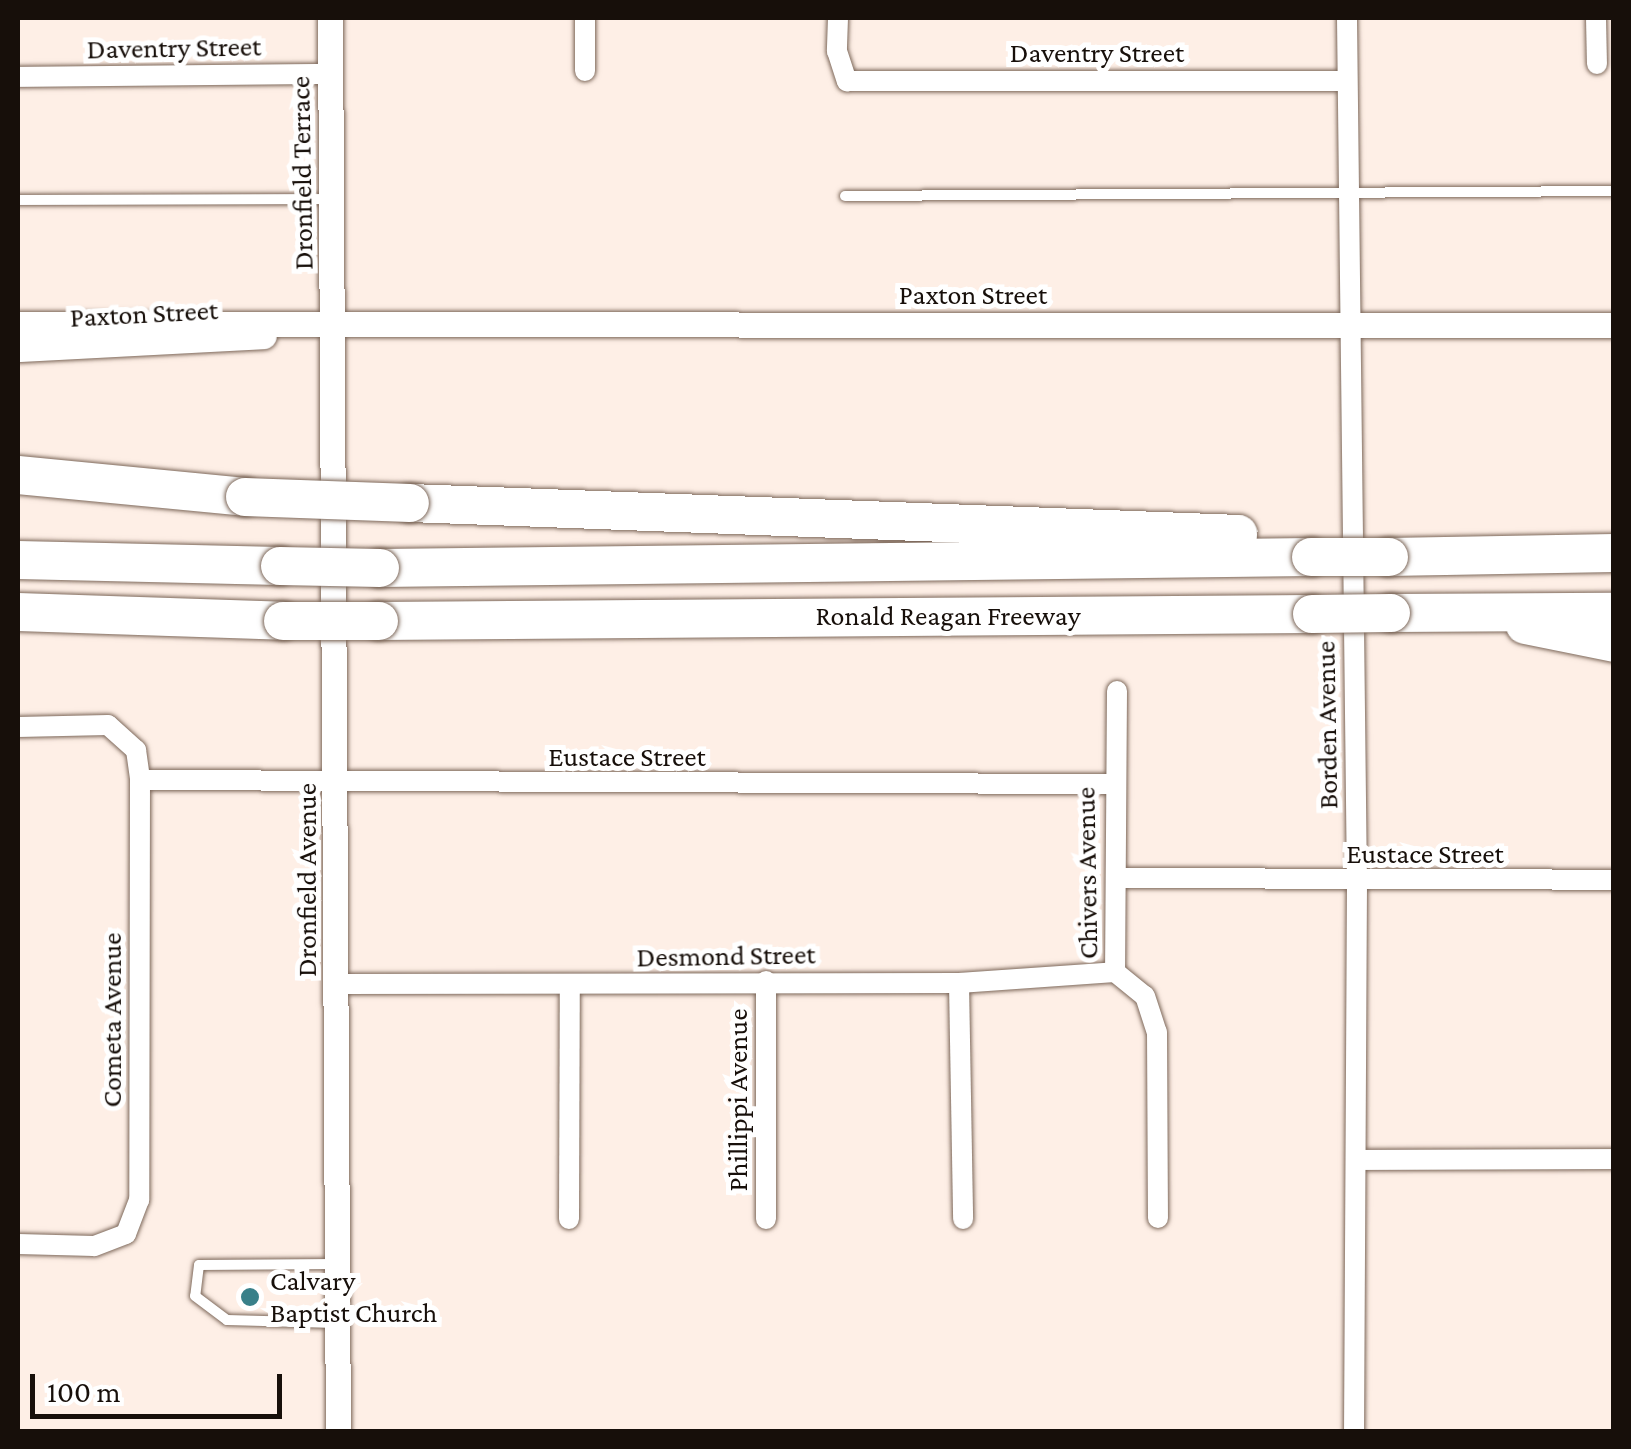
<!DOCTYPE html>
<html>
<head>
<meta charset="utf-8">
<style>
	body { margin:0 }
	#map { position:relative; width:1631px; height:1449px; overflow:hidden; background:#feefe6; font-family:"Crimson Pro",serif }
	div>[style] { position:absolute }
	.roads { filter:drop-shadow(0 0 2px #7d685a) drop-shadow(0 0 2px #7d685a) }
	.service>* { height:10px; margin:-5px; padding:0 5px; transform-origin:5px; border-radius:5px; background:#fff }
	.minor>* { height:20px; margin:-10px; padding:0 10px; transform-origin:10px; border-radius:10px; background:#fff }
	.tertiary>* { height:25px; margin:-12.5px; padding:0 12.5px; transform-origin:12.5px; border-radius:12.5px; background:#fff }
	.motorway>* { height:38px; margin:-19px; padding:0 19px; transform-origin:19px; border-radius:19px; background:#fff }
	.bridges { filter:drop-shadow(0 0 2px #7d685a) drop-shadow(0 0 2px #7d685a) }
	.motorway-bridge>* { height:38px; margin:-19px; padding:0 19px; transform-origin:19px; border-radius:19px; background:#fff }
	.dots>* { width:28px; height:28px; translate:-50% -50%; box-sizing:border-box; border:5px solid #fff; border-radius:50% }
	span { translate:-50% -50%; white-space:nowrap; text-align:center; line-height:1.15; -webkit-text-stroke:10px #fff; paint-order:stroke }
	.street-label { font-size:28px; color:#170f0a }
	.poi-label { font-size:28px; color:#170f0a }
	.left { translate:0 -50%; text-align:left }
	.frame { position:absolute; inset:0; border:20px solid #170f0a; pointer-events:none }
	.scale { position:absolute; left:30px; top:1374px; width:252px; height:45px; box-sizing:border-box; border:5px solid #170f0a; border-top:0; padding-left:12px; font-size:30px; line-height:35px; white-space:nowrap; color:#170f0a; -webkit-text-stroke:8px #fff; paint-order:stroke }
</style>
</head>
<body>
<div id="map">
	<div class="roads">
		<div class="service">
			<i style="left:845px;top:196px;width:769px;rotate:-0.37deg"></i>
			<i style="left:18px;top:200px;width:313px;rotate:-0.2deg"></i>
			<i style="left:334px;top:1264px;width:135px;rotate:179.6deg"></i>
			<i style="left:199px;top:1265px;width:31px;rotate:97deg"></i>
			<i style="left:195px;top:1296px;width:40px;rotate:37deg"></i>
			<i style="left:227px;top:1320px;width:110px;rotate:1.6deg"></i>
		</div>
		<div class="minor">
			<i style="left:585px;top:18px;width:53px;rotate:90deg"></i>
			<i style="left:838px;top:18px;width:33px;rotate:92deg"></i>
			<i style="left:837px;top:51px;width:32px;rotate:72deg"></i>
			<i style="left:847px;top:81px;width:500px"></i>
			<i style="left:1347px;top:18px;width:865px;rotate:89.34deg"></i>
			<i style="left:1357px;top:883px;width:549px;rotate:90.31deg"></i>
			<i style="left:1596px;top:18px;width:46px;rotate:88.8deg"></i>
			<i style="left:18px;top:77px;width:312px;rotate:-0.6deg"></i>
			<i style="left:1117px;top:691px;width:281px;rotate:90.4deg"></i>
			<i style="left:1115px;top:972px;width:38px;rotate:39deg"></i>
			<i style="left:1145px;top:996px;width:38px;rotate:72deg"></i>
			<i style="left:1157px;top:1032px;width:186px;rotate:89.7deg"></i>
			<i style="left:18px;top:727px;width:90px;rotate:-1.3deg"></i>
			<i style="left:108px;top:725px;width:38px;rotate:42deg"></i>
			<i style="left:136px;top:750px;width:30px;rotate:82deg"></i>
			<i style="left:140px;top:780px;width:420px;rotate:90.1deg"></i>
			<i style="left:139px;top:1200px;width:36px;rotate:111deg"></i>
			<i style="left:126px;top:1234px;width:34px;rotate:159deg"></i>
			<i style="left:94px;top:1246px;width:76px;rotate:-178.5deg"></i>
			<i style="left:140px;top:780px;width:974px;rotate:0.24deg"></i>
			<i style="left:1118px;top:878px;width:496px;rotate:0.2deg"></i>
			<i style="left:959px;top:983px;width:236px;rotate:89deg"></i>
			<i style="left:337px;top:984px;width:622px;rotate:-0.09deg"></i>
			<i style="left:959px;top:983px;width:156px;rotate:-4deg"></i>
			<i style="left:1358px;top:1160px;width:256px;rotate:-0.2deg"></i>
			<i style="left:569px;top:1219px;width:233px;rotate:-89.8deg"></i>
			<i style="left:766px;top:1219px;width:238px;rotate:-90deg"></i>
		</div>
		<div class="tertiary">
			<i style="left:330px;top:18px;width:1414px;rotate:89.68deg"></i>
			<i style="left:18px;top:324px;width:1596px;rotate:0.04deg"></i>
			<i style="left:18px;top:349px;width:246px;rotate:-3deg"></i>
		</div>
		<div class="motorway">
			<i style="left:18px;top:475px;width:228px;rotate:5.5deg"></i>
			<i style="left:410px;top:503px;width:829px;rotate:2.14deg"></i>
			<i style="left:1389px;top:557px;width:225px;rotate:-1deg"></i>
			<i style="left:18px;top:560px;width:262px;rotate:1.3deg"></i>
			<i style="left:380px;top:568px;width:931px;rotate:-0.68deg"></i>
			<i style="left:18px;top:612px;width:265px;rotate:1.9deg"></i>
			<i style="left:1391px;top:613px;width:223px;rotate:-0.3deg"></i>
			<i style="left:379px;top:621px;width:933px;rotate:-0.43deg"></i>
			<i style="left:1525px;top:625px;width:91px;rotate:11.4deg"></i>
		</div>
	</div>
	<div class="bridges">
		<div class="motorway-bridge">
			<i style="left:245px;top:497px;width:165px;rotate:2.1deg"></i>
			<i style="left:1311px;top:557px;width:78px"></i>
			<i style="left:280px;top:566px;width:100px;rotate:1.1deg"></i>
			<i style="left:1312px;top:614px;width:79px;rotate:-0.7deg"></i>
			<i style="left:283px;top:621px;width:96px"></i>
		</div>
	</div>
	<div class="dots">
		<i style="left:250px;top:1297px;background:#398089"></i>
	</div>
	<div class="street-label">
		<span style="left:174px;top:48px;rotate:-1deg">Daventry Street</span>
		<span style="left:1097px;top:53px">Daventry Street</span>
		<span style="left:302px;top:173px;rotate:-91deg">Dronfield Terrace</span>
		<span style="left:973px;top:295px">Paxton Street</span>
		<span style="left:144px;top:314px;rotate:-3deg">Paxton Street</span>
		<span style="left:948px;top:616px">Ronald Reagan Freeway</span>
		<span style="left:1327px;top:725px;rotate:-91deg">Borden Avenue</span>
		<span style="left:627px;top:757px">Eustace Street</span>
		<span style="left:1425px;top:854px">Eustace Street</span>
		<span style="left:1087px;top:873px;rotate:-91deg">Chivers Avenue</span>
		<span style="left:307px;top:880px;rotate:-90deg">Dronfield Avenue</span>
		<span style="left:726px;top:956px;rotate:-1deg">Desmond Street</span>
		<span style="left:112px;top:1020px;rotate:-90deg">Cometa Avenue</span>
		<span style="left:738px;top:1100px;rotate:-90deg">Phillippi Avenue</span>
	</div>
	<div class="poi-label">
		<span class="left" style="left:270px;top:1297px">Calvary<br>Baptist Church</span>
	</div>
	<div class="frame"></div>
	<div class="scale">100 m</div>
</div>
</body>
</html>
